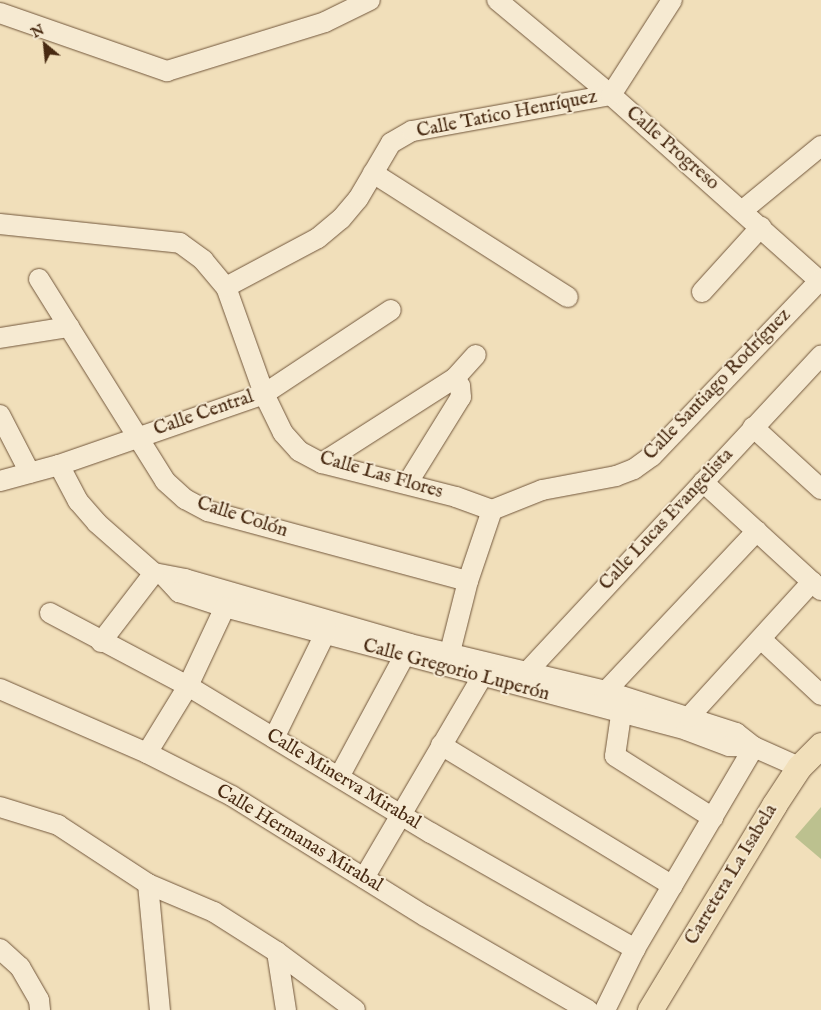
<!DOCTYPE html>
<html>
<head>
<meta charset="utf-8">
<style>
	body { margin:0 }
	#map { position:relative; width:821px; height:1010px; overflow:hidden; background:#f1dfba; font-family:"IM FELL English",serif }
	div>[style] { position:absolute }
	.green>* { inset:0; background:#bcc18f }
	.roads { filter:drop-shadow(0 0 1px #72573c) drop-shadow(0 0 1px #72573c) }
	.minor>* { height:20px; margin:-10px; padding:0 10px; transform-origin:10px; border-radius:10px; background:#f6ead2 }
	.major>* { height:25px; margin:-12.5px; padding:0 12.5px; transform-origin:12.5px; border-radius:12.5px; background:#f1dfba }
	span { translate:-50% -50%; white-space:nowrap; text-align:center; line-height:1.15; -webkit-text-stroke:4px #f6ead2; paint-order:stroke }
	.street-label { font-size:19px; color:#482a12 }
	.north { position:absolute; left:20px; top:20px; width:50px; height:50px; -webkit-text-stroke:4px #f6ead2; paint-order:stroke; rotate:332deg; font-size:14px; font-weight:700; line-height:20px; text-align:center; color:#482a12 }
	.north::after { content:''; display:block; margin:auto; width:18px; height:22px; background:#482a12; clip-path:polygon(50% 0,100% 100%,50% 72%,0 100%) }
</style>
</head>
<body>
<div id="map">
	<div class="green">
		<i style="clip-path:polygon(821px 807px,821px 859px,795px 837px)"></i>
	</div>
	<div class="roads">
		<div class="minor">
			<i style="left:497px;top:0;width:148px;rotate:39.8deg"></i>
			<i style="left:611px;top:95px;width:281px;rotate:41.7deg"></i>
			<i style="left:0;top:13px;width:177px;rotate:19.2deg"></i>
			<i style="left:167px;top:71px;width:165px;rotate:-17.2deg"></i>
			<i style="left:325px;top:22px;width:50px;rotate:-26.1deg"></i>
			<i style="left:373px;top:173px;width:231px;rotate:32.5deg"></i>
			<i style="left:743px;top:210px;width:101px;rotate:-39.4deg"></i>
			<i style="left:0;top:224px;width:181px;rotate:6deg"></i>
			<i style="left:180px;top:243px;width:29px;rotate:36deg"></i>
			<i style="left:203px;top:260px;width:35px;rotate:50deg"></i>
			<i style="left:226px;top:287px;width:114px;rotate:70.4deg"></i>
			<i style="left:264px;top:394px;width:43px;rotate:64deg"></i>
			<i style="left:283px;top:433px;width:24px;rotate:48deg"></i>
			<i style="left:299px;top:451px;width:26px;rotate:28deg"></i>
			<i style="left:322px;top:463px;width:138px;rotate:14.2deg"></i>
			<i style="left:456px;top:497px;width:38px;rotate:20deg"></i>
			<i style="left:39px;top:279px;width:238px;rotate:58deg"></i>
			<i style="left:165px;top:481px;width:27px;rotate:42deg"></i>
			<i style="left:185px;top:499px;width:26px;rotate:28deg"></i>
			<i style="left:208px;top:511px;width:269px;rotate:15.1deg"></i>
			<i style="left:226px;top:287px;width:104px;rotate:-28deg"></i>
			<i style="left:318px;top:238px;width:30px;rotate:-40deg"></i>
			<i style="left:341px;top:219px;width:26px;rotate:-50deg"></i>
			<i style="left:358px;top:199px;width:65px;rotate:-59.5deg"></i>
			<i style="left:391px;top:143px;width:24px;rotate:-30deg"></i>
			<i style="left:412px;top:131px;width:202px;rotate:-10.3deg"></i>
			<i style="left:611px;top:95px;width:113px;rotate:-57.3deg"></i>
			<i style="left:702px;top:292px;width:88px;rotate:-47.8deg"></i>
			<i style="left:0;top:338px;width:70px;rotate:-9.1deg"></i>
			<i style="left:0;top:415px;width:65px;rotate:62.7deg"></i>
			<i style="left:753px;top:427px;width:92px;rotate:42.4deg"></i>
			<i style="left:322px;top:463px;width:158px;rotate:-32.6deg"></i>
			<i style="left:455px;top:378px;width:31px;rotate:-48deg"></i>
			<i style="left:59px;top:465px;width:41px;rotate:62.2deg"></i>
			<i style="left:78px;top:501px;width:29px;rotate:49deg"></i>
			<i style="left:97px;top:523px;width:76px;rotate:41.3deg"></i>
			<i style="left:154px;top:573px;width:32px;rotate:11deg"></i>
			<i style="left:185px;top:579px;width:234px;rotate:16.1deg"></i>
			<i style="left:410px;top:644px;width:202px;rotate:13.5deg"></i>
			<i style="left:606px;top:691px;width:137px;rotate:17.9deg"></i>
			<i style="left:736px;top:733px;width:23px;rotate:38deg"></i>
			<i style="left:754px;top:747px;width:49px;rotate:24deg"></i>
			<i style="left:0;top:481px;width:61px;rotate:-15.2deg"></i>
			<i style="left:59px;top:465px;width:217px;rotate:-19.1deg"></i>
			<i style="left:264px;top:394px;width:152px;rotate:-33.5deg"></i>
			<i style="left:703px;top:482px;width:160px;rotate:42.5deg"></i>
			<i style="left:407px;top:484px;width:102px;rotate:-58.2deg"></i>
			<i style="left:461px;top:397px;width:11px;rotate:-95deg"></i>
			<i style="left:460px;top:386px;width:9px;rotate:-122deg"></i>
			<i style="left:492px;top:510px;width:54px;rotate:-21.8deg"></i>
			<i style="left:542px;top:490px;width:75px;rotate:-10.7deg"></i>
			<i style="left:616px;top:476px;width:19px;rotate:-21deg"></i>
			<i style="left:634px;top:469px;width:22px;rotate:-36deg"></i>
			<i style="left:652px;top:456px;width:245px;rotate:-46.3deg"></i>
			<i style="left:165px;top:577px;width:21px;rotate:47deg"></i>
			<i style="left:179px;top:592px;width:48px;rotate:18.1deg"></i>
			<i style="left:225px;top:607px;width:477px;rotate:14.9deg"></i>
			<i style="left:686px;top:730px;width:46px;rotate:20.4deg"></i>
			<i style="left:729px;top:746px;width:25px;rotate:2deg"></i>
			<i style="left:50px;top:613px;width:156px;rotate:27.9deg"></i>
			<i style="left:188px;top:686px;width:284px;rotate:31.2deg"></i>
			<i style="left:431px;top:833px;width:235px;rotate:29.6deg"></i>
			<i style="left:761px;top:639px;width:82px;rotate:43deg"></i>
			<i style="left:101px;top:642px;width:87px;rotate:-52.5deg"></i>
			<i style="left:447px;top:664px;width:86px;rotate:-75.8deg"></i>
			<i style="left:468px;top:581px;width:75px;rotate:-71.3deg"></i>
			<i style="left:527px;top:672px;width:432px;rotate:-47.1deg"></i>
			<i style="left:0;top:689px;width:160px;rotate:23.5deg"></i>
			<i style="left:147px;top:753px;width:95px;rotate:26.8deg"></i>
			<i style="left:232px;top:796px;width:227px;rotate:31.9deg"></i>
			<i style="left:425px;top:916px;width:188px;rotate:30deg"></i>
			<i style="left:606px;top:691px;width:220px;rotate:-46.7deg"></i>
			<i style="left:621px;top:715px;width:41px;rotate:98.3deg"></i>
			<i style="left:615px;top:756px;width:116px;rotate:32.3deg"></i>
			<i style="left:689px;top:717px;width:183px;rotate:-47.7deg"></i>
			<i style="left:274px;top:738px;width:114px;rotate:-63.9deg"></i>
			<i style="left:324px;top:636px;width:12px;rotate:-81deg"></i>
			<i style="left:441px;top:745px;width:271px;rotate:31.3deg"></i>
			<i style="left:147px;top:753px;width:79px;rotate:-58.5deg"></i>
			<i style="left:188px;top:686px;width:87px;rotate:-64.9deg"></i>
			<i style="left:339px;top:777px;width:148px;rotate:-61.7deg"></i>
			<i style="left:0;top:807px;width:61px;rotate:17.2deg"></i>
			<i style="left:58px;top:825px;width:108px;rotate:33.2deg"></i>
			<i style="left:148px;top:884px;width:72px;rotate:23deg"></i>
			<i style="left:214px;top:912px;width:75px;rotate:32.4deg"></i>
			<i style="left:277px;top:952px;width:97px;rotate:36.6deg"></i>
			<i style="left:364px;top:878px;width:233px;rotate:-59.6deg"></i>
			<i style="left:148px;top:884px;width:127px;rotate:84.6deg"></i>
			<i style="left:0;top:949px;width:27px;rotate:42deg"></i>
			<i style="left:20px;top:967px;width:38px;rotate:60deg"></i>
			<i style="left:39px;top:1000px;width:10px;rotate:84deg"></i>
			<i style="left:277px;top:952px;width:59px;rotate:81.2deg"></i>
			<i style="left:605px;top:1010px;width:68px;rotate:-63.8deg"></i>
			<i style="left:635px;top:949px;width:234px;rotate:-59.5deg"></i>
		</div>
		<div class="major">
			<i style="left:650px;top:1010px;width:240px;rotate:-58.8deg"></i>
			<i style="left:774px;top:805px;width:45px;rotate:-56.7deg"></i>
			<i style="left:799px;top:767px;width:31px;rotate:-45deg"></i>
		</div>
	</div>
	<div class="street-label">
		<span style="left:507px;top:115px;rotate:-11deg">Calle Tatico Henríquez</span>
		<span style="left:672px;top:149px;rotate:41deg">Calle Progreso</span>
		<span style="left:718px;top:385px;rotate:-46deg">Calle Santiago Rodríguez</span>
		<span style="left:204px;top:414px;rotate:-19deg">Calle Central</span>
		<span style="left:381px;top:476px;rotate:16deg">Calle Las Flores</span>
		<span style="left:242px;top:518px;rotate:18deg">Calle Colón</span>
		<span style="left:667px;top:520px;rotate:-47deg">Calle Lucas Evangelista</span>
		<span style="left:456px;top:671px;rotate:15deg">Calle Gregorio Luperón</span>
		<span style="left:343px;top:780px;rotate:31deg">Calle Minerva Mirabal</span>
		<span style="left:299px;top:839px;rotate:31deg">Calle Hermanas Mirabal</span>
		<span style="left:732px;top:875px;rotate:-59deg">Carretera La Isabela</span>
	</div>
	<div class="north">N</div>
</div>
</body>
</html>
